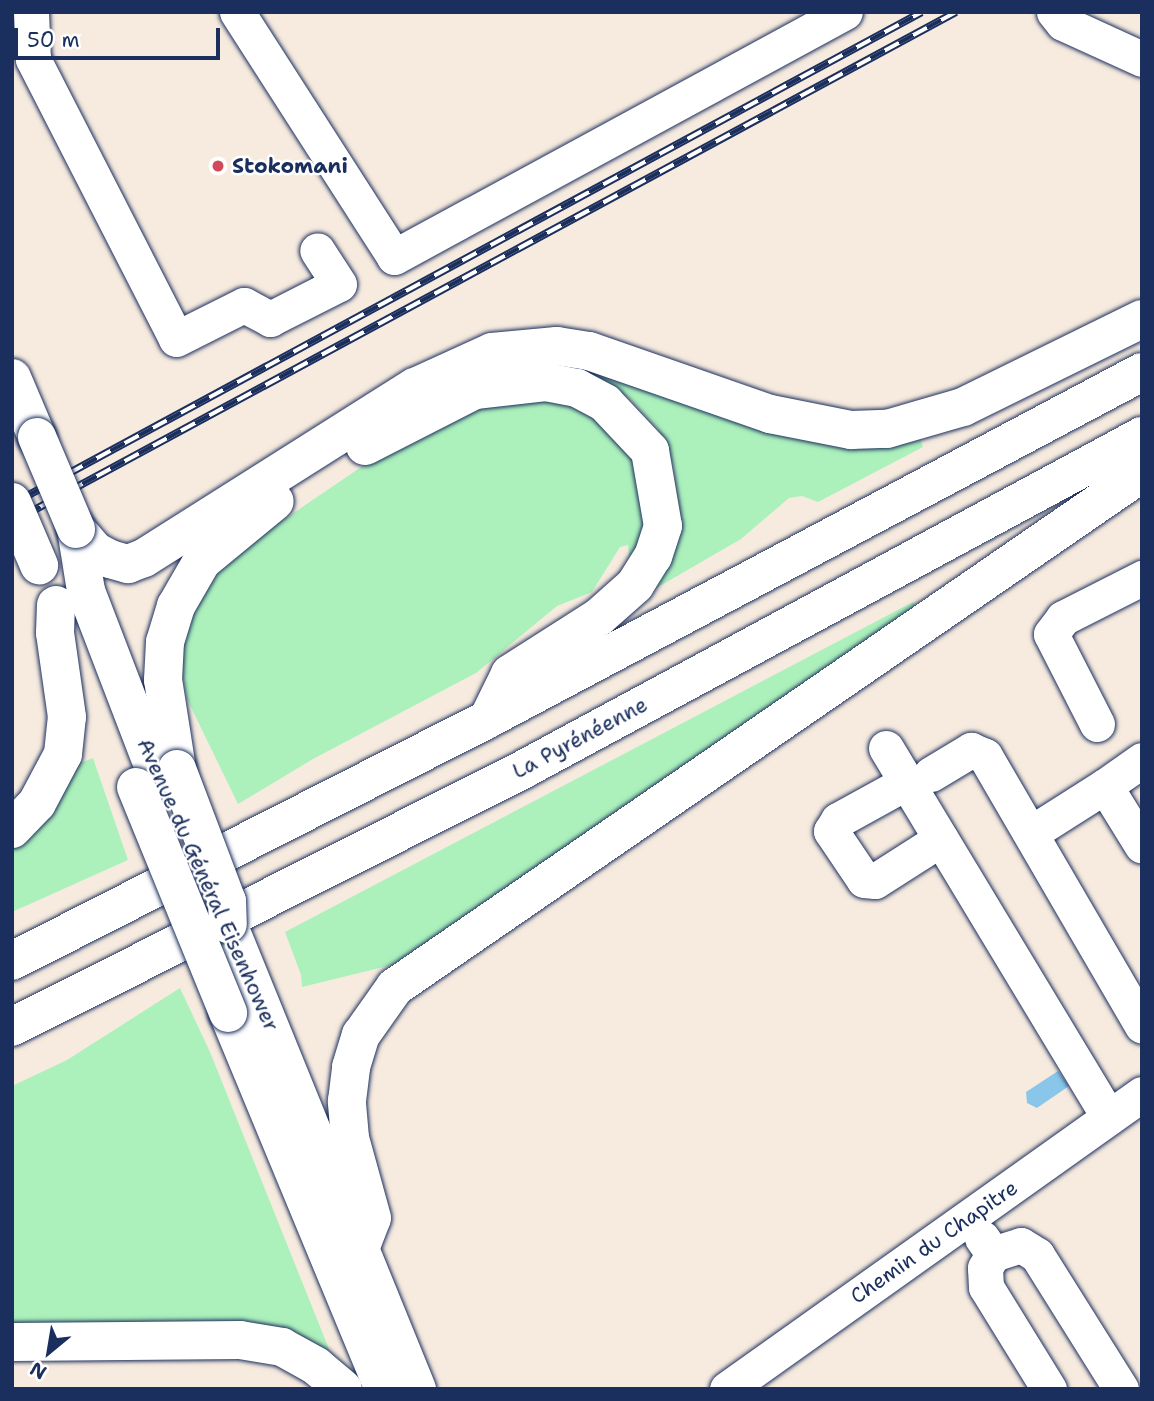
<!DOCTYPE html>
<html>
<head>
<meta charset="utf-8">
<style>
	body { margin:0 }
	#map { position:relative; width:1154px; height:1401px; overflow:hidden; background:#f7ebdf; font-family:"Shantell Sans",sans-serif }
	div>[style] { position:absolute }
	.green>* { inset:0; background:#acf1bc }
	.water>* { inset:0; background:#89c6e9 }
	.roads { filter:drop-shadow(0 0 2px #1b2f5e) drop-shadow(0 0 2px #1b2f5e) }
	.minor>* { height:35px; margin:-17.5px; padding:0 17.5px; transform-origin:17.5px; border-radius:17.5px; background:#fff }
	.major>* { height:38px; margin:-19px; padding:0 19px; transform-origin:19px; border-radius:19px; background:#fff }
	.highway>* { height:38px; margin:-19px; padding:0 19px; transform-origin:19px; border-radius:19px; background:#fff }
	.rail>* { height:8px; margin-top:-4px; transform-origin:0; background:repeating-linear-gradient(90deg,#fff 0 16px,#1b2f5e 0 32px); box-sizing:border-box; border-block:2px solid #1b2f5e }
	.bridges { filter:drop-shadow(0 0 2px #1b2f5e) drop-shadow(0 0 2px #1b2f5e) }
	.major-bridge>* { height:38px; margin:-19px; padding:0 19px; transform-origin:19px; border-radius:19px; background:#fff }
	.highway-bridge>* { height:38px; margin:-19px; padding:0 19px; transform-origin:19px; border-radius:19px; background:#fff }
	.dots>* { width:19px; height:19px; translate:-50% -50%; box-sizing:border-box; border:4px solid #fff; border-radius:50% }
	span { translate:-50% -50%; white-space:nowrap; text-align:center; line-height:1.15; -webkit-text-stroke:5px #fff; paint-order:stroke }
	.poi-label { font-size:21px; color:#1b2f5e; font-weight:700 }
	.left { translate:0 -50%; text-align:left }
	.street-label { font-size:21px; color:#1b2f5e }
	.frame { position:absolute; inset:0; border:14px solid #1b2f5e; pointer-events:none }
	.north { position:absolute; left:14px; top:1317px; width:70px; height:70px; -webkit-text-stroke:5px #fff; paint-order:stroke; rotate:210deg; font-size:19px; font-weight:700; line-height:28px; text-align:center; color:#1b2f5e }
	.north::after { content:''; display:block; margin:auto; width:24px; height:32px; background:#1b2f5e; clip-path:polygon(50% 0,100% 100%,50% 72%,0 100%) }
	.scale { position:absolute; left:14px; top:28px; width:206px; height:32px; box-sizing:border-box; border:4px solid #1b2f5e; border-top:0; padding-left:9px; font-size:21px; line-height:24px; white-space:nowrap; color:#1b2f5e; -webkit-text-stroke:5px #fff; paint-order:stroke }
</style>
</head>
<body>
<div id="map">
	<div class="green">
		<i style="clip-path:polygon(520px 357px,918px 432px,923px 447px,818px 502px,802px 496px,789px 498px,741px 539px,653px 590px,678px 502px,673px 464px,658px 429px,629px 398px,593px 375px)"></i>
		<i style="clip-path:polygon(544px 395px,574px 401px,633px 450px,647px 487px,642px 542px,630px 562px,628px 545px,620px 547px,592px 592px,557px 606px,476px 673px,313px 759px,238px 804px,187px 699px,179px 655px,185px 627px,203px 590px,245px 546px,367px 463px,451px 420px,497px 403px)"></i>
		<i style="clip-path:polygon(913px 602px,916px 606px,408px 961px,302px 987px,301px 975px,285px 932px)"></i>
		<i style="clip-path:polygon(93px 758px,128px 860px,12px 912px,12px 847px,75px 765px)"></i>
		<i style="clip-path:polygon(180px 988px,210px 1052px,333px 1359px,12px 1329px,12px 1086px,67px 1060px)"></i>
	</div>
	<div class="water">
		<i style="clip-path:polygon(1058px 1071px,1069px 1086px,1037px 1108px,1027px 1103px,1026px 1092px)"></i>
	</div>
	<div class="roads">
		<div class="minor">
			<i style="left:31px;top:12px;width:47px;rotate:87.6deg"></i>
			<i style="left:33px;top:59px;width:314px;rotate:62.9deg"></i>
			<i style="left:176px;top:339px;width:76px;rotate:-26.6deg"></i>
			<i style="left:244px;top:305px;width:30px;rotate:28deg"></i>
			<i style="left:270px;top:319px;width:77px;rotate:-26.9deg"></i>
			<i style="left:339px;top:284px;width:40px;rotate:-122.9deg"></i>
			<i style="left:237px;top:12px;width:291px;rotate:57.3deg"></i>
			<i style="left:394px;top:257px;width:513px;rotate:-28.51deg"></i>
			<i style="left:1054px;top:12px;width:14px;rotate:51deg"></i>
			<i style="left:1063px;top:23px;width:87px;rotate:24.5deg"></i>
			<i style="left:1097px;top:724px;width:101px;rotate:-117.1deg"></i>
			<i style="left:1051px;top:634px;width:20px;rotate:-53deg"></i>
			<i style="left:1063px;top:618px;width:89px;rotate:-26.9deg"></i>
			<i style="left:886px;top:748px;width:431px;rotate:58.9deg"></i>
			<i style="left:931px;top:774px;width:47px;rotate:-31deg"></i>
			<i style="left:971px;top:750px;width:15px;rotate:23deg"></i>
			<i style="left:985px;top:756px;width:312px;rotate:59.8deg"></i>
			<i style="left:907px;top:782px;width:79px;rotate:151.2deg"></i>
			<i style="left:838px;top:820px;width:13px;rotate:122deg"></i>
			<i style="left:831px;top:831px;width:59px;rotate:56deg"></i>
			<i style="left:864px;top:880px;width:11px;rotate:5deg"></i>
			<i style="left:875px;top:881px;width:78px;rotate:-32.5deg"></i>
			<i style="left:1105px;top:786px;width:45px;rotate:-35.1deg"></i>
			<i style="left:1031px;top:833px;width:88px;rotate:-32.4deg"></i>
			<i style="left:1105px;top:786px;width:70px;rotate:58.3deg"></i>
			<i style="left:982px;top:1238px;width:19px;rotate:55deg"></i>
			<i style="left:993px;top:1254px;width:16px;rotate:120deg"></i>
			<i style="left:985px;top:1268px;width:19px;rotate:87deg"></i>
			<i style="left:986px;top:1287px;width:120px;rotate:58.3deg"></i>
			<i style="left:993px;top:1254px;width:29px;rotate:-18deg"></i>
			<i style="left:1021px;top:1245px;width:19px;rotate:32deg"></i>
			<i style="left:1037px;top:1255px;width:158px;rotate:57.9deg"></i>
			<i style="left:727px;top:1389px;width:509px;rotate:-35.41deg"></i>
		</div>
		<div class="major">
			<i style="left:12px;top:378px;width:64px;rotate:67deg"></i>
			<i style="left:76px;top:529px;width:63px;rotate:80.8deg"></i>
			<i style="left:86px;top:591px;width:198px;rotate:69deg"></i>
			<i style="left:228px;top:924px;width:502px;rotate:67.88deg"></i>
			<i style="left:228px;top:1013px;width:407px;rotate:67.5deg"></i>
		</div>
		<div class="highway">
			<i style="left:365px;top:446px;width:123px;rotate:-27deg"></i>
			<i style="left:475px;top:390px;width:71px;rotate:-6.4deg"></i>
			<i style="left:546px;top:382px;width:32px;rotate:11deg"></i>
			<i style="left:577px;top:388px;width:32px;rotate:28deg"></i>
			<i style="left:605px;top:403px;width:66px;rotate:46.8deg"></i>
			<i style="left:650px;top:451px;width:76px;rotate:80.2deg"></i>
			<i style="left:663px;top:526px;width:32px;rotate:108deg"></i>
			<i style="left:653px;top:556px;width:34px;rotate:122deg"></i>
			<i style="left:635px;top:585px;width:48px;rotate:138.4deg"></i>
			<i style="left:599px;top:617px;width:106px;rotate:147.4deg"></i>
			<i style="left:510px;top:674px;width:50px;rotate:116.1deg"></i>
			<i style="left:76px;top:529px;width:29px;rotate:49deg"></i>
			<i style="left:95px;top:551px;width:17px;rotate:28deg"></i>
			<i style="left:110px;top:559px;width:19px;rotate:16deg"></i>
			<i style="left:128px;top:564px;width:17px;rotate:-21deg"></i>
			<i style="left:144px;top:558px;width:320px;rotate:-32.3deg"></i>
			<i style="left:415px;top:387px;width:85px;rotate:-24.4deg"></i>
			<i style="left:492px;top:352px;width:65px;rotate:-5.3deg"></i>
			<i style="left:557px;top:346px;width:32px;rotate:9deg"></i>
			<i style="left:589px;top:351px;width:192px;rotate:19.2deg"></i>
			<i style="left:770px;top:414px;width:83px;rotate:11.2deg"></i>
			<i style="left:851px;top:430px;width:36px;rotate:-2deg"></i>
			<i style="left:887px;top:429px;width:79px;rotate:-16.1deg"></i>
			<i style="left:963px;top:407px;width:199px;rotate:-26.2deg"></i>
			<i style="left:177px;top:769px;width:90px;rotate:-98.9deg"></i>
			<i style="left:163px;top:680px;width:38px;rotate:-87deg"></i>
			<i style="left:165px;top:642px;width:38px;rotate:-73deg"></i>
			<i style="left:176px;top:606px;width:52px;rotate:-60deg"></i>
			<i style="left:202px;top:561px;width:94px;rotate:-39.4deg"></i>
			<i style="left:12px;top:829px;width:36px;rotate:-46deg"></i>
			<i style="left:37px;top:803px;width:55px;rotate:-62deg"></i>
			<i style="left:63px;top:754px;width:37px;rotate:-84deg"></i>
			<i style="left:67px;top:717px;width:85px;rotate:-98.1deg"></i>
			<i style="left:55px;top:633px;width:28px;rotate:-88deg"></i>
			<i style="left:12px;top:961px;width:534px;rotate:-26.95deg"></i>
			<i style="left:488px;top:719px;width:740px;rotate:-27.95deg"></i>
			<i style="left:12px;top:1027px;width:573px;rotate:-26.74deg"></i>
			<i style="left:524px;top:769px;width:702px;rotate:-28.32deg"></i>
			<i style="left:360px;top:1249px;width:33px;rotate:-69deg"></i>
			<i style="left:372px;top:1218px;width:83px;rotate:-105.4deg"></i>
			<i style="left:350px;top:1138px;width:37px;rotate:-95deg"></i>
			<i style="left:347px;top:1101px;width:34px;rotate:-83deg"></i>
			<i style="left:351px;top:1067px;width:34px;rotate:-73deg"></i>
			<i style="left:361px;top:1035px;width:59px;rotate:-54.7deg"></i>
			<i style="left:395px;top:987px;width:907px;rotate:-34.53deg"></i>
			<i style="left:12px;top:1342px;width:228px;rotate:-0.5deg"></i>
			<i style="left:240px;top:1340px;width:43px;rotate:9.5deg"></i>
			<i style="left:282px;top:1347px;width:39px;rotate:29deg"></i>
			<i style="left:316px;top:1366px;width:35px;rotate:40deg"></i>
		</div>
	</div>
	<div class="rail">
		<i style="left:12px;top:504px;width:1034px;rotate:-28.4deg"></i>
		<i style="left:12px;top:522px;width:1073px;rotate:-28.38deg"></i>
	</div>
	<div class="bridges">
		<div class="major-bridge">
			<i style="left:37px;top:437px;width:100px;rotate:67deg"></i>
			<i style="left:12px;top:502px;width:69px;rotate:66.8deg"></i>
			<i style="left:136px;top:787px;width:244px;rotate:67.8deg"></i>
		</div>
		<div class="highway-bridge">
			<i style="left:177px;top:769px;width:141px;rotate:69.3deg"></i>
			<i style="left:227px;top:901px;width:23px;rotate:88deg"></i>
		</div>
	</div>
	<div class="dots">
		<i style="left:218px;top:166px;background:#d1495b"></i>
	</div>
	<div class="poi-label">
		<span class="left" style="left:232px;top:166px">Stokomani</span>
	</div>
	<div class="street-label">
		<span style="left:580px;top:738px;rotate:-28deg">La Pyrénéenne</span>
		<span style="left:208px;top:885px;rotate:66deg">Avenue du Général Eisenhower</span>
		<span style="left:934px;top:1242px;rotate:-35deg">Chemin du Chapitre</span>
	</div>
	<div class="frame"></div>
	<div class="north">N</div>
	<div class="scale">50 m</div>
</div>
</body>
</html>
